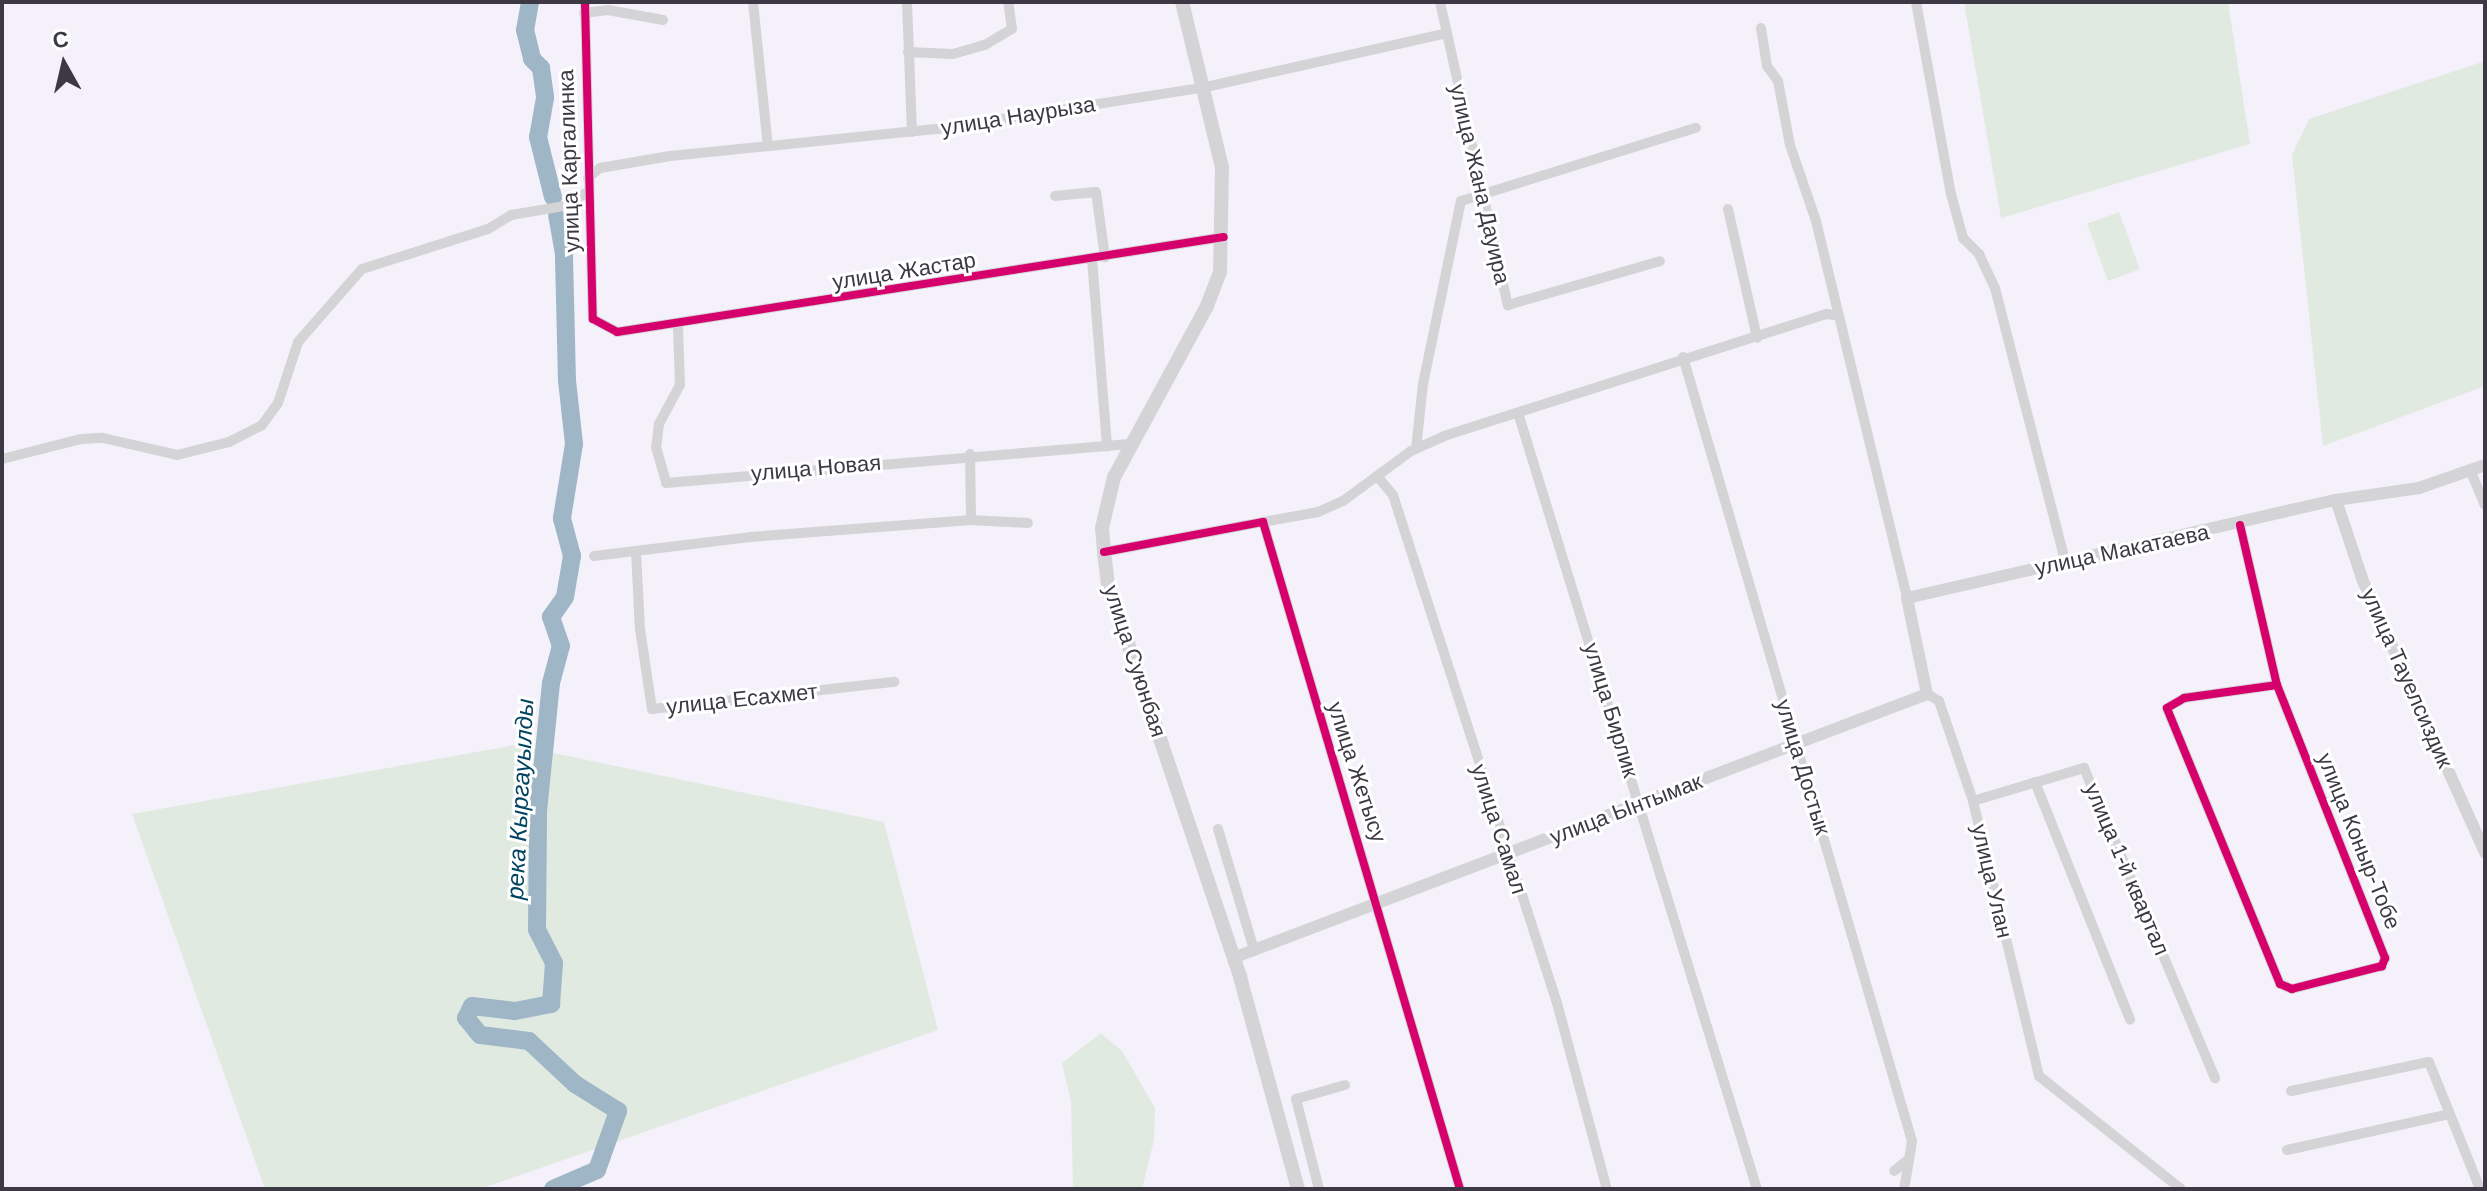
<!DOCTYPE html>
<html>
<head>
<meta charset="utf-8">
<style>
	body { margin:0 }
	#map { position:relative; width:2487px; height:1191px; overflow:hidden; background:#f4f1fa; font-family:Arial,sans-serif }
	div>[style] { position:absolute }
	.green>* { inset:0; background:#e1eae1; transform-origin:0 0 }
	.river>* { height:18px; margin:-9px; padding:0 9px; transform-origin:9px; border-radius:9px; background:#9fb6c6 }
	.minor>* { height:10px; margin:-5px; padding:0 5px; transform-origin:5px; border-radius:5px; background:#d4d4d7 }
	.tertiary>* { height:12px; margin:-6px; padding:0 6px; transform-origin:6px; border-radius:6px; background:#d4d4d7 }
	.secondary>* { height:14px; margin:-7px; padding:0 7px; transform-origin:7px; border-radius:7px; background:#d4d4d7 }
	.cycleway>* { height:8px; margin:-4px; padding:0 4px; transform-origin:4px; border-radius:4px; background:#d6006c }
	span { translate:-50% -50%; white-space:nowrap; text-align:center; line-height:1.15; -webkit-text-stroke:6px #fff; paint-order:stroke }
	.street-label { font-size:22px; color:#3d3944 }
	.water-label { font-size:24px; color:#014461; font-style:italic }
	.frame { position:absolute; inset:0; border:4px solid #3d3944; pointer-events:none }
	.north { position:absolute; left:24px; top:24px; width:80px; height:80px; -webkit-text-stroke:6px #fff; paint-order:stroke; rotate:352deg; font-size:22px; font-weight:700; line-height:32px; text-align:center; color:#3d3944 }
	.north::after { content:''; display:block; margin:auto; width:28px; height:36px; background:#3d3944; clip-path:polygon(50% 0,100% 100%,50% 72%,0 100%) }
</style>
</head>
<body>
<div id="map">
	<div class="green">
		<i style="clip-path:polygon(1964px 2px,2228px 2px,2250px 144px,2001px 218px)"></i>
		<i style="clip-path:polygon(2485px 61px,2485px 386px,2323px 446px,2292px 155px,2309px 119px)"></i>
		<i style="left:2119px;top:212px;width:61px;height:34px;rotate:70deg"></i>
		<i style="clip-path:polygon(515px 745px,884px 822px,938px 1030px,480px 1189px,265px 1189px,132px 814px)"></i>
		<i style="clip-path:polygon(1101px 1033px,1122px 1051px,1155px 1108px,1154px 1140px,1142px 1189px,1073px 1189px,1071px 1101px,1062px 1063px)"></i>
	</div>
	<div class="river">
		<i style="left:530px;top:2px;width:28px;rotate:100deg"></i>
		<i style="left:525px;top:30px;width:30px;rotate:76deg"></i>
		<i style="left:532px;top:59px;width:13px;rotate:45deg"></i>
		<i style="left:541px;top:68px;width:30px;rotate:82deg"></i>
		<i style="left:545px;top:98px;width:40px;rotate:100deg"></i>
		<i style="left:538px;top:137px;width:62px;rotate:76deg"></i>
		<i style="left:553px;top:1189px;width:48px;rotate:-23.4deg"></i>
		<i style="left:597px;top:1170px;width:63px;rotate:-70.4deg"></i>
		<i style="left:618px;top:1111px;width:51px;rotate:-147.9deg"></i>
		<i style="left:575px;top:1084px;width:63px;rotate:-136.9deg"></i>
		<i style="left:529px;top:1041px;width:49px;rotate:-173deg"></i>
		<i style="left:480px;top:1035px;width:22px;rotate:-129deg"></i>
		<i style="left:466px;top:1018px;width:13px;rotate:-63deg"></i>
		<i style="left:472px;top:1006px;width:43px;rotate:6.6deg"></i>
		<i style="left:515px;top:1011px;width:37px;rotate:-11deg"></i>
		<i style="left:551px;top:1004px;width:41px;rotate:-85.8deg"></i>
		<i style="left:554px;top:963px;width:37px;rotate:-117deg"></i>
		<i style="left:537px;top:930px;width:119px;rotate:-89.5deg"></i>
		<i style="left:538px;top:811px;width:129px;rotate:-84.2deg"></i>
		<i style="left:551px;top:683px;width:38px;rotate:-75deg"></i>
		<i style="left:561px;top:646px;width:31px;rotate:-109deg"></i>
		<i style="left:551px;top:617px;width:24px;rotate:-55deg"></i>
		<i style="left:565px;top:597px;width:42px;rotate:-80.3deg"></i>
		<i style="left:572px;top:556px;width:39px;rotate:-105deg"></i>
		<i style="left:562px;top:518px;width:75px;rotate:-80.8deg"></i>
		<i style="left:574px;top:444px;width:63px;rotate:-96.3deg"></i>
		<i style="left:567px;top:381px;width:127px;rotate:-91.4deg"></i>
		<i style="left:564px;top:254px;width:39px;rotate:-100deg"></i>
	</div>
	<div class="minor">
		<i style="left:585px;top:2px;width:317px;rotate:88.6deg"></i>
		<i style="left:593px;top:319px;width:27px;rotate:28deg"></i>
		<i style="left:617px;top:332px;width:614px;rotate:-8.9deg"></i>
		<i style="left:753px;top:2px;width:145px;rotate:84.1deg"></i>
		<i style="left:907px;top:2px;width:130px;rotate:87.8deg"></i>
		<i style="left:1440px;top:2px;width:311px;rotate:77.4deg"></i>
		<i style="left:1508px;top:305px;width:158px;rotate:-16.1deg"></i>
		<i style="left:1916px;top:2px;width:195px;rotate:79.7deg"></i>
		<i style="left:1951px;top:194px;width:46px;rotate:74.7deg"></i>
		<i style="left:1963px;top:238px;width:23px;rotate:45deg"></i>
		<i style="left:1979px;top:254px;width:38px;rotate:65deg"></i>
		<i style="left:1995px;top:288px;width:282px;rotate:75.6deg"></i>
		<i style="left:584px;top:13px;width:24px;rotate:-7deg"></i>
		<i style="left:608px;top:10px;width:56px;rotate:10.3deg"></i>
		<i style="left:1761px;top:28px;width:38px;rotate:81deg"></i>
		<i style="left:1767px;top:66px;width:19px;rotate:54deg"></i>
		<i style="left:1778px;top:81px;width:65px;rotate:79.4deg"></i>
		<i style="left:1790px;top:145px;width:80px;rotate:71.1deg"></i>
		<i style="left:1816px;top:221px;width:388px;rotate:76.4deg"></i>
		<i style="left:908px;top:52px;width:45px;rotate:2.5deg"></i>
		<i style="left:953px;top:54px;width:33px;rotate:-16deg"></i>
		<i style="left:985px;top:45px;width:31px;rotate:-31deg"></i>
		<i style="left:1012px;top:29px;width:27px;rotate:-98deg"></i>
		<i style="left:588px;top:178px;width:16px;rotate:-40deg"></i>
		<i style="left:600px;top:168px;width:71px;rotate:-9.7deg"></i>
		<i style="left:670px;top:156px;width:269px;rotate:-5.8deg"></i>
		<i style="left:938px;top:129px;width:271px;rotate:-8.9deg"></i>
		<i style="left:1206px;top:87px;width:247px;rotate:-12.6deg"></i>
		<i style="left:1055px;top:196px;width:41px;rotate:-5.6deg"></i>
		<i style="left:1096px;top:192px;width:66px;rotate:82.1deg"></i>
		<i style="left:1728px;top:209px;width:132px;rotate:77.3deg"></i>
		<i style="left:1092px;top:259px;width:188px;rotate:85.4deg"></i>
		<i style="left:678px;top:326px;width:59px;rotate:88.1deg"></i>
		<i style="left:680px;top:385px;width:44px;rotate:118.3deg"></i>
		<i style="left:659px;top:424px;width:23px;rotate:97deg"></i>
		<i style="left:656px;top:447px;width:37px;rotate:74deg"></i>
		<i style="left:666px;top:483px;width:465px;rotate:-4.8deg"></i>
		<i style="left:1683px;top:357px;width:817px;rotate:73.72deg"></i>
		<i style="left:1912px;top:1141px;width:18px;rotate:99deg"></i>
		<i style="left:1909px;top:1159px;width:19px;rotate:141deg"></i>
		<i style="left:1519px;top:416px;width:809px;rotate:72.89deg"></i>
		<i style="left:1416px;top:449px;width:65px;rotate:-83.9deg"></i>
		<i style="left:1423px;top:384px;width:187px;rotate:-78.3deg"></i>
		<i style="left:1461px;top:201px;width:246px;rotate:-17.3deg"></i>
		<i style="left:970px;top:454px;width:66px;rotate:89.1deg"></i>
		<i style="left:2px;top:459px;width:81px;rotate:-14.2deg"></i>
		<i style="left:81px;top:439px;width:22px;rotate:-3deg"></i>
		<i style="left:103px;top:438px;width:76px;rotate:12.9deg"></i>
		<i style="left:177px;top:455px;width:54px;rotate:-14deg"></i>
		<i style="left:229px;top:442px;width:37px;rotate:-27deg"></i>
		<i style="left:262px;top:425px;width:27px;rotate:-54deg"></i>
		<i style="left:278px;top:403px;width:64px;rotate:-71.8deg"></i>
		<i style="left:298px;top:342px;width:97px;rotate:-48.8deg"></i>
		<i style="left:362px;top:269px;width:132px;rotate:-17.6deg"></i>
		<i style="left:488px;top:229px;width:27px;rotate:-31deg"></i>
		<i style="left:511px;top:215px;width:55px;rotate:-9.5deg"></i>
		<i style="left:565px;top:206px;width:26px;rotate:-32deg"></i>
		<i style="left:2470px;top:470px;width:38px;rotate:67deg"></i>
		<i style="left:1377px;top:476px;width:25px;rotate:50deg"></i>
		<i style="left:1393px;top:495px;width:534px;rotate:72.11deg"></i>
		<i style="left:1557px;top:1003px;width:193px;rotate:75deg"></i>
		<i style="left:1263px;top:522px;width:56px;rotate:-10.3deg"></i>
		<i style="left:1318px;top:512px;width:27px;rotate:-24deg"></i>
		<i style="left:1343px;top:501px;width:84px;rotate:-36.3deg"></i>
		<i style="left:1411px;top:451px;width:36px;rotate:-24deg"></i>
		<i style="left:1444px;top:436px;width:402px;rotate:-17.7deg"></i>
		<i style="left:1827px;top:314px;width:12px;rotate:9deg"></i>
		<i style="left:2240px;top:525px;width:164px;rotate:77deg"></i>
		<i style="left:2277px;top:685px;width:294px;rotate:68.4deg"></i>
		<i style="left:2385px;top:958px;width:9px;rotate:111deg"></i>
		<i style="left:2382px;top:966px;width:93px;rotate:165.7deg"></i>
		<i style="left:2292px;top:989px;width:13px;rotate:-157deg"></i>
		<i style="left:2280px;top:984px;width:298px;rotate:-112.3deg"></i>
		<i style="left:2167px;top:708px;width:20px;rotate:-30deg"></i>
		<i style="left:2184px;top:698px;width:94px;rotate:-8deg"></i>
		<i style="left:636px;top:551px;width:78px;rotate:87.1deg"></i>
		<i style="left:640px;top:629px;width:81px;rotate:81.5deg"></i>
		<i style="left:652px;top:709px;width:244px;rotate:-6.4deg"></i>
		<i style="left:1104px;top:552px;width:162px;rotate:-10.7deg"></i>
		<i style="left:1263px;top:522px;width:695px;rotate:73.55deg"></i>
		<i style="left:594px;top:556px;width:157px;rotate:-6.9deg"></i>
		<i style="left:750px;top:537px;width:222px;rotate:-4.4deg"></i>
		<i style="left:971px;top:520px;width:57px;rotate:3deg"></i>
		<i style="left:1927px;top:694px;width:14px;rotate:30deg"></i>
		<i style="left:1939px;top:701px;width:106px;rotate:71.2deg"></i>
		<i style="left:1973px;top:801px;width:283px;rotate:76.5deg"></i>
		<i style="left:2039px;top:1076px;width:181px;rotate:38.5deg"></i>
		<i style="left:2035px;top:782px;width:256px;rotate:68.2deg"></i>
		<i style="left:1973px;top:801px;width:116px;rotate:-16.6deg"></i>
		<i style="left:2084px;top:768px;width:337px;rotate:67.1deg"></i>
		<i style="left:1218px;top:829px;width:126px;rotate:73.4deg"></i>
		<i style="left:2291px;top:1091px;width:141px;rotate:-11.9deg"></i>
		<i style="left:2429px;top:1062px;width:137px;rotate:68.1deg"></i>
		<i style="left:2287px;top:1150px;width:166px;rotate:-12.5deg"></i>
		<i style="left:1319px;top:1189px;width:93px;rotate:-104.3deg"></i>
		<i style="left:1296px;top:1099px;width:51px;rotate:-15.9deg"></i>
		<i style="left:1904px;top:1189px;width:29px;rotate:-80deg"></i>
	</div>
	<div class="tertiary">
		<i style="left:2336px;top:500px;width:85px;rotate:71.6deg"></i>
		<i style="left:2363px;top:581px;width:298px;rotate:65.8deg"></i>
		<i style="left:1233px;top:958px;width:743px;rotate:-20.83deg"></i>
		<i style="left:1927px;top:694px;width:98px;rotate:-101.8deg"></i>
		<i style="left:1907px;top:598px;width:440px;rotate:-12.9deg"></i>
		<i style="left:2336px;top:500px;width:84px;rotate:-8.2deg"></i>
		<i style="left:2419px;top:488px;width:70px;rotate:-19.2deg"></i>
	</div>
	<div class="secondary">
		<i style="left:1182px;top:2px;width:170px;rotate:76.4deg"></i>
		<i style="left:1222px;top:167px;width:105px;rotate:91.1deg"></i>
		<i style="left:1220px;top:272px;width:36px;rotate:111deg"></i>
		<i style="left:1207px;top:306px;width:195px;rotate:118.5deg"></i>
		<i style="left:1114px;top:477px;width:52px;rotate:103.2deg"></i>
		<i style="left:1102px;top:528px;width:24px;rotate:85deg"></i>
		<i style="left:1104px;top:552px;width:32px;rotate:83deg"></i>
		<i style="left:1108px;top:584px;width:415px;rotate:71.4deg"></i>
		<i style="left:1240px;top:977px;width:220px;rotate:74.7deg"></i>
	</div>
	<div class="cycleway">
		<i style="left:585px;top:2px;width:317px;rotate:88.6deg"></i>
		<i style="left:593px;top:319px;width:27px;rotate:28deg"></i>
		<i style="left:617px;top:332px;width:614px;rotate:-8.9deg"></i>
		<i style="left:2240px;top:525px;width:164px;rotate:77deg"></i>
		<i style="left:2277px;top:685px;width:294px;rotate:68.4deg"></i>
		<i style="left:2385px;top:958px;width:9px;rotate:111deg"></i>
		<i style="left:2382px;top:966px;width:93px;rotate:165.7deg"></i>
		<i style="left:2292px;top:989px;width:13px;rotate:-157deg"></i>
		<i style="left:2280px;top:984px;width:298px;rotate:-112.3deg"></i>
		<i style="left:2167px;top:708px;width:20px;rotate:-30deg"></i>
		<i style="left:2184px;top:698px;width:94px;rotate:-8deg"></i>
		<i style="left:1104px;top:552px;width:162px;rotate:-10.7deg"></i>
		<i style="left:1263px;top:522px;width:695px;rotate:73.55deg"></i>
	</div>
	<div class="street-label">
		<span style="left:1018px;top:116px;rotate:-9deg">улица Наурыза</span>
		<span style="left:569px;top:161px;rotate:-92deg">улица Каргалинка</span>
		<span style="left:1480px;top:184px;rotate:77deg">улица Жана Дауира</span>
		<span style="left:904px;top:271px;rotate:-9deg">улица Жастар</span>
		<span style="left:816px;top:468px;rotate:-5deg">улица Новая</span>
		<span style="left:2122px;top:550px;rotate:-12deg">улица Макатаева</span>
		<span style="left:1135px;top:661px;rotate:72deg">улица Суюнбая</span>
		<span style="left:2407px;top:678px;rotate:66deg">улица Тауелсиздик</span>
		<span style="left:742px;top:699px;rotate:-6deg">улица Есахмет</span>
		<span style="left:1611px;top:710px;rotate:73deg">улица Бирлик</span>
		<span style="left:1803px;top:767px;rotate:73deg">улица Достык</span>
		<span style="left:1357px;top:772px;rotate:72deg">улица Жетысу</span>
		<span style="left:1626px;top:809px;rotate:-21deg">улица Ынтымак</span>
		<span style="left:1499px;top:829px;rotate:72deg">улица Самал</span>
		<span style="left:2359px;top:841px;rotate:68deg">улица Коныр-Тобе</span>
		<span style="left:2127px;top:869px;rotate:67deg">улица 1-й квартал</span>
		<span style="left:1992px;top:881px;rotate:77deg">улица Улан</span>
	</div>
	<div class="water-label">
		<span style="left:520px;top:799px;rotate:-87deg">река Кыргауылды</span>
	</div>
	<div class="frame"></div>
	<div class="north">С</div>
</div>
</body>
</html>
